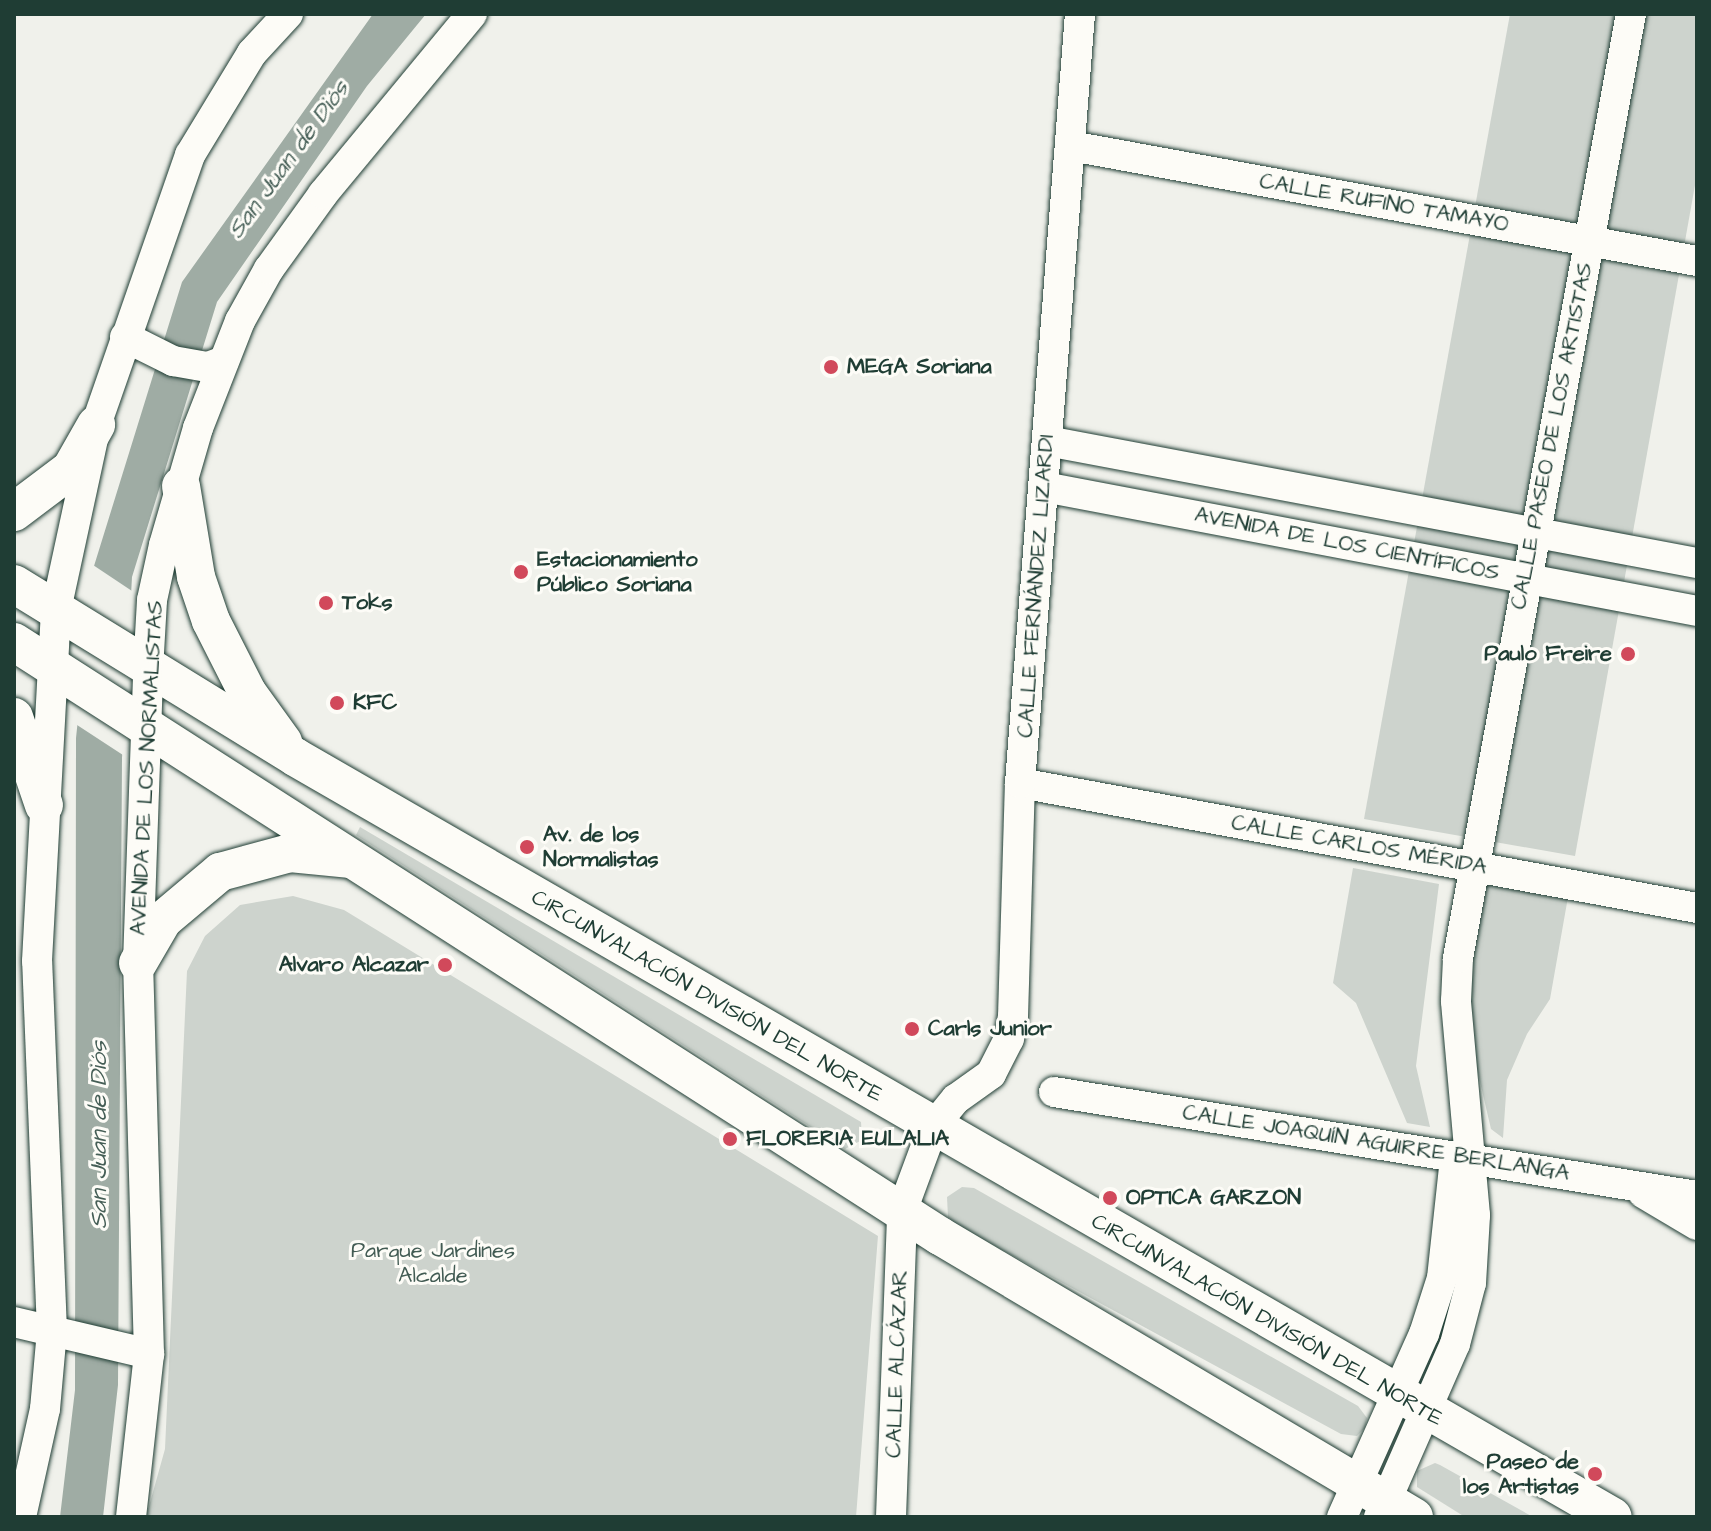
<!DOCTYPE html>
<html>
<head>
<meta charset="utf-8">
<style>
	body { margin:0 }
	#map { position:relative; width:1711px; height:1531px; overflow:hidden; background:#f0f1eb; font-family:"Architects Daughter",sans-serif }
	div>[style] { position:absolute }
	.green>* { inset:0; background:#cdd3cd }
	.water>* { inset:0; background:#9faca4 }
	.pier>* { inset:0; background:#f0f1eb }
	.roads { filter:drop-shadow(0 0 2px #1f3d34) drop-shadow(0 0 2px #1f3d34) }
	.minor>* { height:30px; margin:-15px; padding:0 15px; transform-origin:15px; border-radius:15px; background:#fdfcf7 }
	.major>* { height:38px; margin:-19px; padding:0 19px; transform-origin:19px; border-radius:19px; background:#fdfcf7 }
	.dots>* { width:22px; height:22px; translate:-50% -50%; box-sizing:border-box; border:4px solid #fdfcf7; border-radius:50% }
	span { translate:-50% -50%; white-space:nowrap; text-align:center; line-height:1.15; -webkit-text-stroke:6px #fdfcf7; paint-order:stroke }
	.street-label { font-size:22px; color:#1f3d34 }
	.poi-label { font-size:22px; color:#1f3d34; font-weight:700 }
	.left { translate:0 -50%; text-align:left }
	.right { translate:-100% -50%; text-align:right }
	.park-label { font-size:22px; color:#425b53 }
	.water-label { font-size:24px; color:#455e56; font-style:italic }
	.frame { position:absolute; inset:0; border:16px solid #1f3d34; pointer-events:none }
</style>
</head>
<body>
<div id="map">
	<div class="green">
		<i style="clip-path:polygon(1510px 14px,1697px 14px,1697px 174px,1575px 856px,1364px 819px)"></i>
		<i style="clip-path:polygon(360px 827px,861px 1122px,862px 1140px,845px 1149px,356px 835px)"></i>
		<i style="clip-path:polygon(1353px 868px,1439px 884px,1416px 1066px,1430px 1127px,1407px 1123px,1356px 1003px,1333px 983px)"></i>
		<i style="clip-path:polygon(1485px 881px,1568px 897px,1550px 999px,1527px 1034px,1507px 1080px,1503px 1138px,1491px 1129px,1463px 1009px)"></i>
		<i style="clip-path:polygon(293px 896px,344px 910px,878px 1236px,856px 1517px,146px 1517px,165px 1449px,187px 971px,205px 936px,240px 905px)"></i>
		<i style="clip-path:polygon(974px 1188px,1358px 1406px,1367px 1418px,1365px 1428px,1357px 1436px,1341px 1434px,958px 1226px,948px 1217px,947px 1197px,962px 1187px)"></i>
		<i style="clip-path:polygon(1435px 1463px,1440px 1465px,1533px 1517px,1465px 1517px,1417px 1487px,1417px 1471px)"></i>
	</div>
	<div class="water">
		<i style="clip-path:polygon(373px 14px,426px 14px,367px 86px,217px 302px,132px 577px,122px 758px,118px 1385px,103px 1517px,60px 1517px,75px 1390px,76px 738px,94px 566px,182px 282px)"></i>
	</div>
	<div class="pier">
		<i style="clip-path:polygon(90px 563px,135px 593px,126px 757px,74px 723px)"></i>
	</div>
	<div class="roads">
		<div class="minor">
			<i style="left:1071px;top:146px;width:636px;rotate:10.41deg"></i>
			<i style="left:125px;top:337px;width:54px;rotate:26.6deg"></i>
			<i style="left:173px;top:361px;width:36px;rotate:10deg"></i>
			<i style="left:208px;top:367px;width:17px;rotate:-21deg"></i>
			<i style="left:1047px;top:441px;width:661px;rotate:10.63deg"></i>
			<i style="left:1044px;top:487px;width:665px;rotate:10.75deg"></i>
			<i style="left:1020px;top:783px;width:688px;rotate:10.46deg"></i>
			<i style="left:1054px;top:1092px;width:651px;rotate:9.19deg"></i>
			<i style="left:1643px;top:1193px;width:63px;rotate:30.7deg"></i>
			<i style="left:14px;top:1322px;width:139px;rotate:13.3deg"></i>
			<i style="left:21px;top:1517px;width:111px;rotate:-77.5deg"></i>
			<i style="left:45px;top:1409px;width:78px;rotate:-84.9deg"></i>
			<i style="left:52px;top:1331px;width:370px;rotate:-92.3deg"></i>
			<i style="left:37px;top:961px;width:352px;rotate:-86.9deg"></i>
			<i style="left:56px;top:610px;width:189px;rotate:-77.8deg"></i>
			<i style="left:96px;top:425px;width:286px;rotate:-70.8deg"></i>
			<i style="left:190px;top:155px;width:119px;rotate:-58.7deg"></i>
			<i style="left:252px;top:53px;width:53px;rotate:-47.3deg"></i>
			<i style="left:131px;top:1517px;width:164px;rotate:-83.7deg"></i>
			<i style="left:149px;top:1354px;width:391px;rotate:-91.6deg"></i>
			<i style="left:138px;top:963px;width:293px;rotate:-88deg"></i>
			<i style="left:148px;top:670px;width:70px;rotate:-86.7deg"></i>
			<i style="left:152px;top:600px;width:56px;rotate:-77.7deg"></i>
			<i style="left:164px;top:545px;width:122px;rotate:-73.8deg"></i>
			<i style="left:198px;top:428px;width:115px;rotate:-68.6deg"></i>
			<i style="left:240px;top:321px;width:60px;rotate:-60.9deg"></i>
			<i style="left:269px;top:269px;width:92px;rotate:-54.2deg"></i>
			<i style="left:323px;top:194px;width:234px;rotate:-50.4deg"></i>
			<i style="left:891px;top:1517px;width:306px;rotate:-87.9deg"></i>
			<i style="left:902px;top:1211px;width:90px;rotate:-69.7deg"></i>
			<i style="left:933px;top:1127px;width:36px;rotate:-51deg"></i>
			<i style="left:956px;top:1099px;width:43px;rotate:-35.5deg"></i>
			<i style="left:991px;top:1074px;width:39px;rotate:-63deg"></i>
			<i style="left:1009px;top:1039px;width:22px;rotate:-80deg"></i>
			<i style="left:1013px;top:1017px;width:234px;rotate:-88.3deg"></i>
			<i style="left:1020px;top:783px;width:771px;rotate:-85.54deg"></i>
			<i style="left:1342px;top:1517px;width:201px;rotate:-65.9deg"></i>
			<i style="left:1424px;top:1334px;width:59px;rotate:-72.2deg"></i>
			<i style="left:1442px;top:1278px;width:121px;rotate:-83.8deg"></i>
			<i style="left:1379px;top:1517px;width:189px;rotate:-66.3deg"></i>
			<i style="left:1455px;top:1344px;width:63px;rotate:-75.3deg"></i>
			<i style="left:1471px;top:1283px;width:68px;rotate:-86.6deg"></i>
			<i style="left:1475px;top:1215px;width:215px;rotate:-95.1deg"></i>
			<i style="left:1456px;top:1001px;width:43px;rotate:-87.3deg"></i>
			<i style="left:1458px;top:958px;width:960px;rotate:-79.62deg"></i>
		</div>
		<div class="major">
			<i style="left:181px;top:486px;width:92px;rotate:80.6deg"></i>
			<i style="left:196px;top:577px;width:46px;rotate:71.2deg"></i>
			<i style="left:211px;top:621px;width:80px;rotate:63.1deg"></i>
			<i style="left:247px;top:692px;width:62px;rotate:54.2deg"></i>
			<i style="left:14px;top:512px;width:71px;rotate:-37deg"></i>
			<i style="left:71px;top:469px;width:51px;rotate:-60.4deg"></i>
			<i style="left:14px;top:584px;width:330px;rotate:31.6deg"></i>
			<i style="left:295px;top:757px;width:1521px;rotate:29.97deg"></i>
			<i style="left:14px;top:642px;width:1100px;rotate:32.68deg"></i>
			<i style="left:940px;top:1236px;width:551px;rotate:30.66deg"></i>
			<i style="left:14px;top:717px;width:93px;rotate:71.2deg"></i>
			<i style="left:138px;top:963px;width:50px;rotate:-59.8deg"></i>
			<i style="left:163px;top:920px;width:75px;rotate:-40.1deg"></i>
			<i style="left:220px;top:872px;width:73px;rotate:-15.2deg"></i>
			<i style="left:290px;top:853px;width:59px;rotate:5.8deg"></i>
		</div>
	</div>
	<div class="dots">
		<i style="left:831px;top:367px;background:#d1495b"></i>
		<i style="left:521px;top:572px;background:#d1495b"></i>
		<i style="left:326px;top:603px;background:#d1495b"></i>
		<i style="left:1628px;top:654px;background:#d1495b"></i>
		<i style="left:337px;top:703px;background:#d1495b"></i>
		<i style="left:527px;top:847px;background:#d1495b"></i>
		<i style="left:445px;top:965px;background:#d1495b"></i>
		<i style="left:912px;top:1029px;background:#d1495b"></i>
		<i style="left:730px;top:1139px;background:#d1495b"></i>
		<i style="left:1110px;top:1198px;background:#d1495b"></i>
		<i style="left:1595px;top:1474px;background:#d1495b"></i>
	</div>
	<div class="street-label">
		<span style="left:1384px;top:203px;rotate:10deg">CALLE RUFINO TAMAYO</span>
		<span style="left:1552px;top:436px;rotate:-79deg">CALLE PASEO DE LOS ARTISTAS</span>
		<span style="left:1347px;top:544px;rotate:11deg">AVENIDA DE LOS CIENTÍFICOS</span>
		<span style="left:1036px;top:586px;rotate:-86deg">CALLE FERNÁNDEZ LIZARDI</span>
		<span style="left:147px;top:768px;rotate:-87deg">AVENIDA DE LOS NORMALISTAS</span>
		<span style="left:1359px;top:845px;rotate:10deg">CALLE CARLOS MÉRIDA</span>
		<span style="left:707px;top:996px;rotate:30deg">CIRCUNVALACIÓN DIVISIÓN DEL NORTE</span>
		<span style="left:1376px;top:1143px;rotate:9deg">CALLE JOAQUÍN AGUIRRE BERLANGA</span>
		<span style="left:1267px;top:1320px;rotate:30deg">CIRCUNVALACIÓN DIVISIÓN DEL NORTE</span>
		<span style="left:897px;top:1364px;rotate:-88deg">CALLE ALCÁZAR</span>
	</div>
	<div class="poi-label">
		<span class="left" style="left:847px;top:367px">MEGA Soriana</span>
		<span class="left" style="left:537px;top:572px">Estacionamiento<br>Público Soriana</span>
		<span class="left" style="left:342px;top:603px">Toks</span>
		<span class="right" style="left:1612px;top:654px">Paulo Freire</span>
		<span class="left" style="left:353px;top:703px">KFC</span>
		<span class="left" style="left:543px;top:847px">Av. de los<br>Normalistas</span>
		<span class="right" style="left:429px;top:965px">Alvaro Alcazar</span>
		<span class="left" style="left:928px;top:1029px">Carls Junior</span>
		<span class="left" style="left:746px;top:1139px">FLORERIA EULALIA</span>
		<span class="left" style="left:1126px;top:1198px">OPTICA GARZON</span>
		<span class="right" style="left:1579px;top:1474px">Paseo de<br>los Artistas</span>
	</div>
	<div class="park-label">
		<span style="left:433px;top:1263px">Parque Jardines<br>Alcalde</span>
	</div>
	<div class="water-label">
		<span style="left:289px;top:160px;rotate:-54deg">San Juan de Diós</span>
		<span style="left:100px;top:1135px;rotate:-90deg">San Juan de Diós</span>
	</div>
	<div class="frame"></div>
</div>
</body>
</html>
